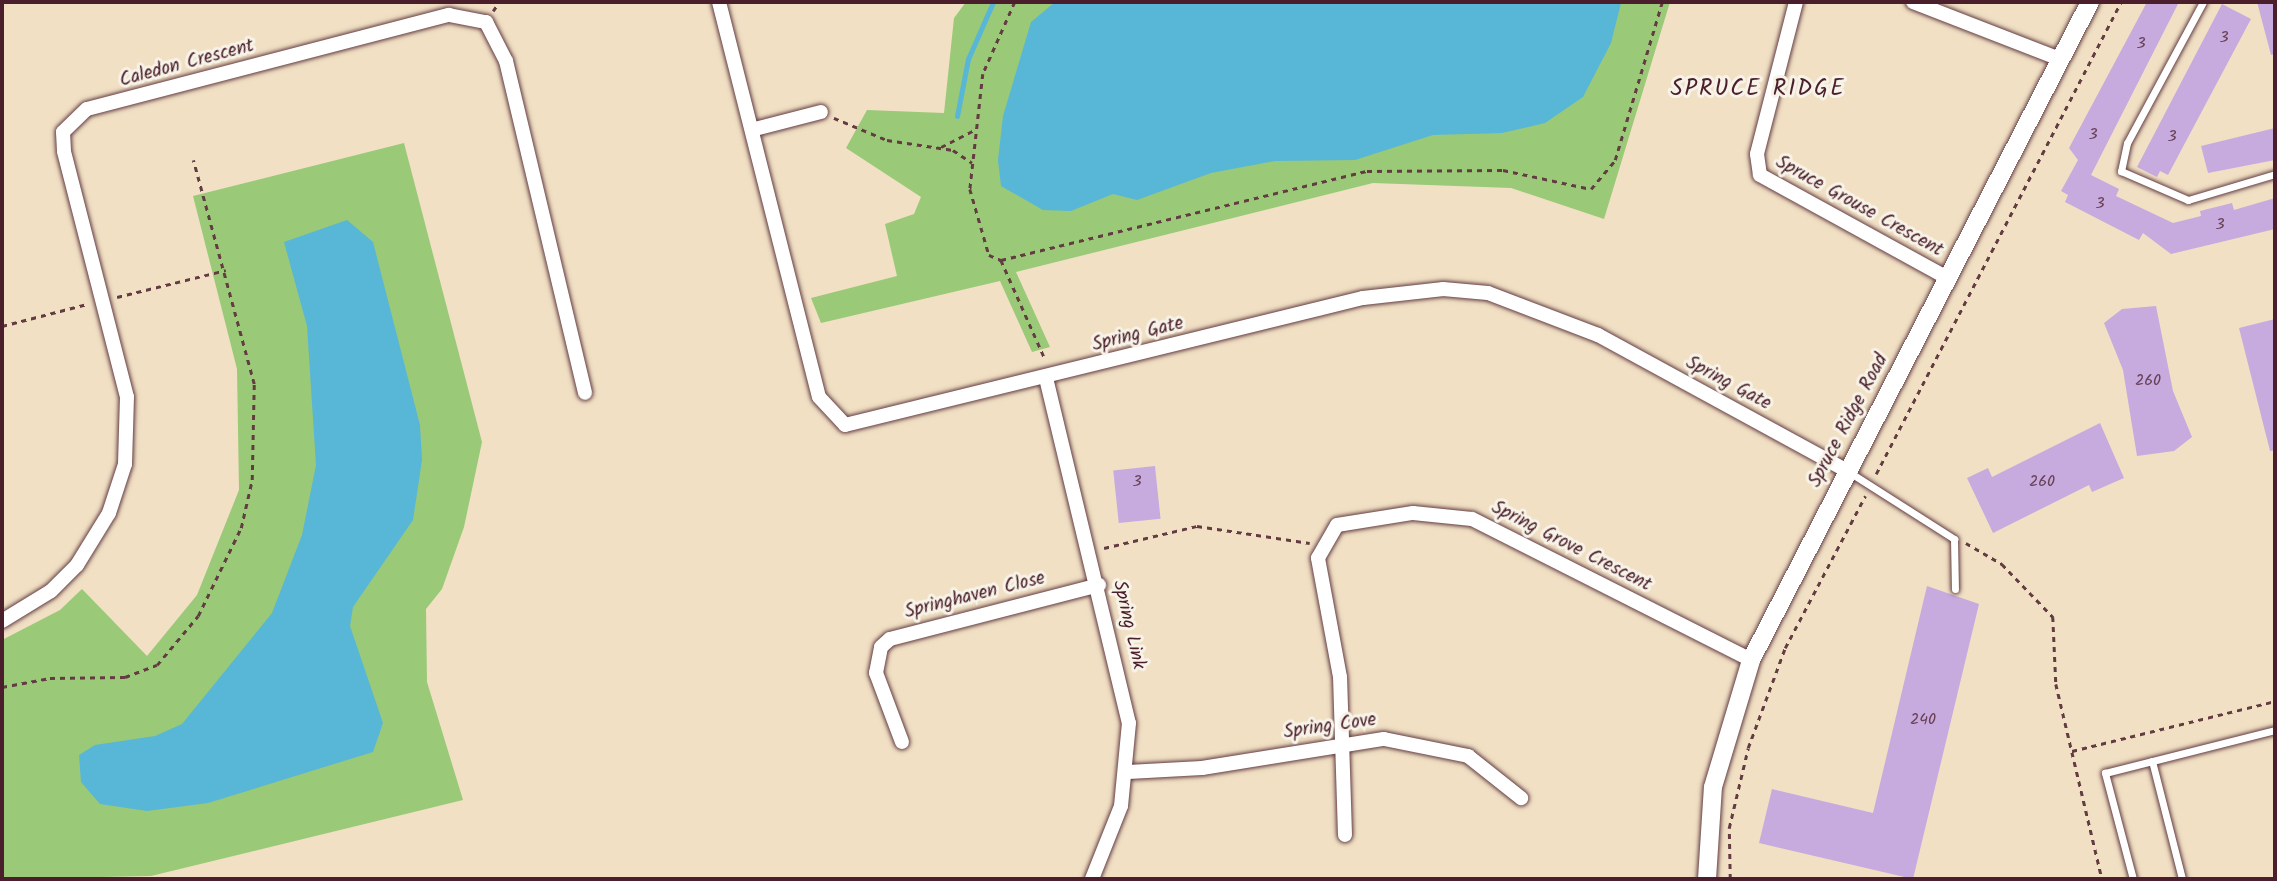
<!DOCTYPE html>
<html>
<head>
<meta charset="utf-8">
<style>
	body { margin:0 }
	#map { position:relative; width:2277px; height:881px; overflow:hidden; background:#f1e0c4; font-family:Kalam,sans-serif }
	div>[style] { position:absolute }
	.green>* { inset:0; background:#9ac978 }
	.water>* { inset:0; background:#58b6d7 }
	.stream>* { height:5px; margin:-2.5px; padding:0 2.5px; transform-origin:2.5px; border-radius:2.5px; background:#58b6d7 }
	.building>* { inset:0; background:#c7abdf; transform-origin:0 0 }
	.path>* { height:2.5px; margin-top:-1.25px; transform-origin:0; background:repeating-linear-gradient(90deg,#633c42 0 5px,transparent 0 10px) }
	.roads { filter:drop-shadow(0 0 2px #633c42) drop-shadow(0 0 2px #633c42) }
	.service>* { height:7px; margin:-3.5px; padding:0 3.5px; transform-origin:3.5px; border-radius:3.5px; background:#fff }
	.minor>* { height:14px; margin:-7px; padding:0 7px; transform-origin:7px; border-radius:7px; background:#fff }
	.tertiary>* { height:18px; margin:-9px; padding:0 9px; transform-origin:9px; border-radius:9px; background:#fff }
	span { translate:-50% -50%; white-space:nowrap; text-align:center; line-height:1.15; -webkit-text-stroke:6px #f7f3e8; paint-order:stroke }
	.number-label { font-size:16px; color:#694258 }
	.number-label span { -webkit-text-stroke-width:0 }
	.street-label { font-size:19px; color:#4a1f2b }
	.quarter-label { font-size:23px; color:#4a1f2b; letter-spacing:2px }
	.frame { position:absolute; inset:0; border:4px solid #4a1f2b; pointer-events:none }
</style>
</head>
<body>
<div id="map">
	<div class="green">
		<i style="clip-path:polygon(966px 2px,1670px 2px,1604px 219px,1511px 188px,1373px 183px,1016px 272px,1050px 347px,1032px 352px,1000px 281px,821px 323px,811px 298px,897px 276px,885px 224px,914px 214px,921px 197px,846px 148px,867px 110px,944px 113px,954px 18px)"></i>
		<i style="clip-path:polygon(404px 143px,482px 442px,464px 527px,442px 589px,426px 609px,427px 682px,463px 800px,151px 876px,3px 879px,2px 640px,60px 610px,82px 589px,147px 656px,197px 595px,239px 490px,237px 369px,193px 196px)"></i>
	</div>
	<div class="water">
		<i style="clip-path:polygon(1055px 2px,1621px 2px,1621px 3px,1611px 43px,1583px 97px,1545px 123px,1502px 133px,1433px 135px,1355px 160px,1275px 161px,1211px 173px,1137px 200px,1113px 194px,1071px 211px,1043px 210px,1001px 186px,998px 160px,1003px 116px,1031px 22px)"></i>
		<i style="clip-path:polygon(347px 220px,373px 242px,420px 425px,422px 460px,413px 520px,353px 607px,350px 626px,383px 723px,373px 752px,208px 803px,147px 811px,100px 804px,81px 782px,79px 755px,95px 745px,155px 736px,182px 724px,272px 613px,302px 535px,316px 465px,307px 326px,284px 242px)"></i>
	</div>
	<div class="stream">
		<i style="left:957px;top:116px;width:58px;rotate:-79.1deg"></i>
		<i style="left:968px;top:59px;width:62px;rotate:-66.3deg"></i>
	</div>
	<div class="building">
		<i style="clip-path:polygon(2147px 2px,2179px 2px,2091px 175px,2119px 189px,2116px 196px,2173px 223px,2201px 216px,2200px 211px,2232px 203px,2234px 210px,2275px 198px,2275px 229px,2171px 254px,2143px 233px,2139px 240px,2065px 202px,2068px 195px,2061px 191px,2078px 160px,2069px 148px)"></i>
		<i style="clip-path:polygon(2257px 2px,2275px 2px,2275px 54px,2271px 55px)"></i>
		<i style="clip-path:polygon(2222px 4px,2251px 19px,2168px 175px,2160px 171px,2157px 177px,2137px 167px)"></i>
		<i style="clip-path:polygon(2275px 128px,2275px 160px,2208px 173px,2201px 146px)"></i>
		<i style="clip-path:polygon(2156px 306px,2173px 391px,2192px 437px,2174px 451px,2137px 456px,2123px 370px,2104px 323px,2122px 309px)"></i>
		<i style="clip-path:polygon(2275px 319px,2275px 450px,2270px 451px,2239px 328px)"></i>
		<i style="clip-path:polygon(2100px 423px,2124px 478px,2092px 492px,2089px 485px,1993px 533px,1967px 478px,1988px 468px,1992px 477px)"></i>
		<i style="left:1155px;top:466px;width:53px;height:42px;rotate:84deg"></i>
		<i style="clip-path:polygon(1927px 586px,1979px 604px,1913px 879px,1759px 843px,1772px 789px,1873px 813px)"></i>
	</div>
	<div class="path">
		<i style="left:1015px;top:2px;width:79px;rotate:114deg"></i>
		<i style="left:983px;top:74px;width:116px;rotate:96.4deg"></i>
		<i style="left:970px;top:189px;width:69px;rotate:73.9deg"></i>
		<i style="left:989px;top:255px;width:13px;rotate:23deg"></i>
		<i style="left:1001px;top:260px;width:377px;rotate:-13.7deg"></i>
		<i style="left:1367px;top:171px;width:136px;rotate:-0.4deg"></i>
		<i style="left:1503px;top:170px;width:90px;rotate:12.2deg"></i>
		<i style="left:1591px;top:189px;width:38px;rotate:-50deg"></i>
		<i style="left:1615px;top:160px;width:165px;rotate:-73.4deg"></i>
		<i style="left:493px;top:11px;width:11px;rotate:-56deg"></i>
		<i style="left:834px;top:118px;width:57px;rotate:22.5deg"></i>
		<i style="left:887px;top:140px;width:67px;rotate:8.6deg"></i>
		<i style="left:953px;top:150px;width:23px;rotate:34deg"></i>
		<i style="left:941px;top:147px;width:38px;rotate:-27deg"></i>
		<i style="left:1001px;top:260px;width:108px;rotate:66deg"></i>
		<i style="left:117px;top:297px;width:112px;rotate:-13.9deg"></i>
		<i style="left:2px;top:326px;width:88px;rotate:-14.5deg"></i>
		<i style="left:1876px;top:474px;width:532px;rotate:-62.57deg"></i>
		<i style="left:1966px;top:543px;width:42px;rotate:30.3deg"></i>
		<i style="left:2002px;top:564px;width:74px;rotate:46.1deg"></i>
		<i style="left:2053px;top:617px;width:67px;rotate:87.4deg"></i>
		<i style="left:2056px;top:684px;width:200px;rotate:76.7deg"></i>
		<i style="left:1104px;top:548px;width:96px;rotate:-13.3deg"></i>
		<i style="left:1197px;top:526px;width:114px;rotate:8.6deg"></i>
		<i style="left:2px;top:687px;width:49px;rotate:-10.6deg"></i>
		<i style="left:50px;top:678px;width:75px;rotate:-0.8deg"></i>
		<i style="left:125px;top:677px;width:34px;rotate:-21deg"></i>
		<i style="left:157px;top:665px;width:64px;rotate:-50.1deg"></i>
		<i style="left:198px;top:616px;width:98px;rotate:-64deg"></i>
		<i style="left:241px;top:528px;width:49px;rotate:-77.1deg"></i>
		<i style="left:252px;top:480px;width:96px;rotate:-88.8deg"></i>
		<i style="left:254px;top:384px;width:232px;rotate:-105.2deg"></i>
		<i style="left:2072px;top:751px;width:209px;rotate:-13.8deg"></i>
		<i style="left:1730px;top:879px;width:51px;rotate:-91.1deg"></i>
		<i style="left:1729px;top:828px;width:82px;rotate:-76.6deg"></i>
		<i style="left:1748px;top:748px;width:107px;rotate:-69.7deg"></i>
		<i style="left:1785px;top:648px;width:172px;rotate:-62.2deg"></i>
	</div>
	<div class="roads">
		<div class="service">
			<i style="left:2203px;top:2px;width:160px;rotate:118.3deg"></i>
			<i style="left:2127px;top:143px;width:29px;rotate:102deg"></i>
			<i style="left:2121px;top:171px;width:73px;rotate:23.4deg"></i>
			<i style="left:2188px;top:200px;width:91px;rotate:-16.6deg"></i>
			<i style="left:1849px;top:472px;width:125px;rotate:32.5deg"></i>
			<i style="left:1954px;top:539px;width:50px;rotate:88.9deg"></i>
			<i style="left:2152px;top:761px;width:122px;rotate:75.7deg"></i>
			<i style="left:2133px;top:879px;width:110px;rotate:-104.8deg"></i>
			<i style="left:2105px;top:773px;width:175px;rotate:-14.2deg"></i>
		</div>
		<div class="minor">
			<i style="left:719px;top:2px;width:407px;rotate:75.8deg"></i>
			<i style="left:819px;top:397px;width:38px;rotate:47deg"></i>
			<i style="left:845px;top:425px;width:533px;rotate:-13.78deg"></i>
			<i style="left:1363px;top:298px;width:81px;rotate:-6.4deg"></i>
			<i style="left:1443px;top:289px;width:45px;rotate:5.1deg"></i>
			<i style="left:1488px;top:293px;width:118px;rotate:20.9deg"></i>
			<i style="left:1598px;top:335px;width:282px;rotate:28.6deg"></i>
			<i style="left:1796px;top:2px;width:157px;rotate:104.4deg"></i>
			<i style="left:1757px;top:154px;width:21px;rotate:82deg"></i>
			<i style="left:1760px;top:175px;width:216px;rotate:28.8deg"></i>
			<i style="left:1913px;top:2px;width:158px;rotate:21.2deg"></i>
			<i style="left:755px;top:129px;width:68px;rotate:-14.4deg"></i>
			<i style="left:1046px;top:378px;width:355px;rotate:76.5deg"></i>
			<i style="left:1129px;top:723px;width:83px;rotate:95.5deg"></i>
			<i style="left:1121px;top:806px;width:79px;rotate:111.7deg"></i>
			<i style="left:2px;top:621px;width:57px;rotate:-31.5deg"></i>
			<i style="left:51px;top:591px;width:37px;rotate:-45deg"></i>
			<i style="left:77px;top:565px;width:61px;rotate:-58.4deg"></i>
			<i style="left:109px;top:513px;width:52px;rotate:-71.9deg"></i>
			<i style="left:125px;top:464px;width:67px;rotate:-88.3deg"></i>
			<i style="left:127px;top:397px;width:254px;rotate:-104.4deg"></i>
			<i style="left:64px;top:151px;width:19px;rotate:-93deg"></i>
			<i style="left:63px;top:132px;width:33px;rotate:-44deg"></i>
			<i style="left:87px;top:109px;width:374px;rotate:-14.6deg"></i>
			<i style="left:449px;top:15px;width:38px;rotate:11deg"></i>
			<i style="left:486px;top:22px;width:44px;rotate:62.9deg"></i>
			<i style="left:506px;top:61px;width:341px;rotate:76.6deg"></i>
			<i style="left:902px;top:742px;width:74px;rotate:-110.6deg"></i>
			<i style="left:876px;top:673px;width:26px;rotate:-79deg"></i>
			<i style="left:881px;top:647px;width:12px;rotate:-42deg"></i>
			<i style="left:890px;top:639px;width:216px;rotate:-14.5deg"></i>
			<i style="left:1128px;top:772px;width:74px;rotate:-3.1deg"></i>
			<i style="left:1202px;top:768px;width:184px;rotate:-9.1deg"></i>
			<i style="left:1384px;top:739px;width:86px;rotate:11.4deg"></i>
			<i style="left:1468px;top:756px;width:68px;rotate:38.4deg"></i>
			<i style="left:1345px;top:835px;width:158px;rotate:-91.8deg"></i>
			<i style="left:1340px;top:677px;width:121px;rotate:-100.5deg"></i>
			<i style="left:1318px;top:558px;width:38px;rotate:-60deg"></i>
			<i style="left:1337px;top:525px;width:77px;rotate:-9deg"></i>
			<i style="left:1413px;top:513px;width:59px;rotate:5.8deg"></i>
			<i style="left:1472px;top:519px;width:313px;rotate:26.8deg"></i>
		</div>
		<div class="tertiary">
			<i style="left:1707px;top:879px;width:92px;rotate:-86.3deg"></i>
			<i style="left:1713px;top:787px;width:133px;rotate:-73.3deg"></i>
			<i style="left:1751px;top:660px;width:740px;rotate:-62.74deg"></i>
		</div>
	</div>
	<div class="number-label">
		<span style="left:2224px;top:38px">3</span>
		<span style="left:2141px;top:44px">3</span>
		<span style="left:2093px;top:135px">3</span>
		<span style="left:2172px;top:137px">3</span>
		<span style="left:2100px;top:204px">3</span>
		<span style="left:2220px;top:225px">3</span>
		<span style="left:2148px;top:381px">260</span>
		<span style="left:1137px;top:482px">3</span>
		<span style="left:2042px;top:482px">260</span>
		<span style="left:1923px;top:720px">240</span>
	</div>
	<div class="street-label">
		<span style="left:187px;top:64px;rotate:-15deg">Caledon Crescent</span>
		<span style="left:1859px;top:207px;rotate:29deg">Spruce Grouse Crescent</span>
		<span style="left:1138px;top:335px;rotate:-14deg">Spring Gate</span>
		<span style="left:1728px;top:384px;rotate:28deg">Spring Gate</span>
		<span style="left:1849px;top:421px;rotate:-62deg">Spruce Ridge Road</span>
		<span style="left:1571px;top:547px;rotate:27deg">Spring Grove Crescent</span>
		<span style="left:975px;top:596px;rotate:-14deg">Springhaven Close</span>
		<span style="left:1128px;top:625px;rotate:77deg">Spring Link</span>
		<span style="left:1330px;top:727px;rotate:-8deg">Spring Cove</span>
	</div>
	<div class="quarter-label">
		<span style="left:1758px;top:89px">SPRUCE RIDGE</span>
	</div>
	<div class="frame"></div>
</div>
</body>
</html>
